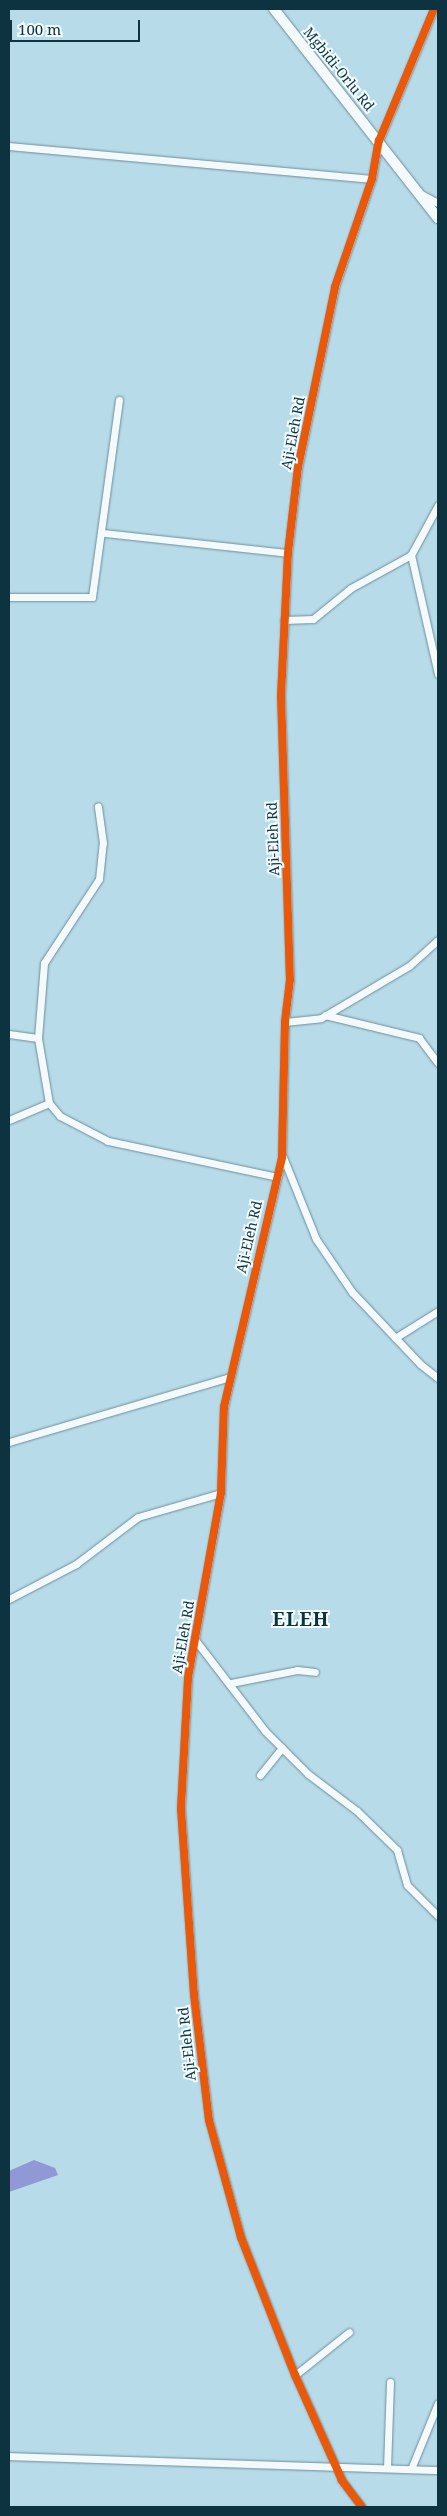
<!DOCTYPE html>
<html>
<head>
<meta charset="utf-8">
<style>
	body { margin:0 }
	#map { position:relative; width:447px; height:2516px; overflow:hidden; background:#b7dbe9; font-family:"Noto Serif",serif }
	div>[style] { position:absolute }
	.water>* { inset:0; background:#9099d5 }
	.roads { filter:drop-shadow(0 0 1px #6f8d98) drop-shadow(0 0 1px #6f8d98) }
	.street>* { height:7px; margin:-3.5px; padding:0 3.5px; transform-origin:3.5px; border-radius:3.5px; background:#f4fafc }
	.secondary>* { height:10px; margin:-5px; padding:0 5px; transform-origin:5px; border-radius:5px; background:#f4fafc }
	.cycleway>* { height:8px; margin:-4px; padding:0 4px; transform-origin:4px; border-radius:4px; background:#e8590c }
	span { translate:-50% -50%; white-space:nowrap; text-align:center; line-height:1.15; -webkit-text-stroke:4px #f3fcff; paint-order:stroke }
	.street-label { font-size:14px; color:#0d3340 }
	.district-label { font-size:19px; color:#0d3340; font-weight:700; letter-spacing:1px }
	.frame { position:absolute; inset:0; border:10px solid #0d3340; pointer-events:none }
	.scale { position:absolute; left:10px; top:20px; width:130px; height:22px; box-sizing:border-box; border:2px solid #0d3340; border-top:0; padding-left:6px; font-size:15px; line-height:18px; white-space:nowrap; color:#0d3340; -webkit-text-stroke:4px #f3fcff; paint-order:stroke }
</style>
</head>
<body>
<div id="map">
	<div class="water">
		<i style="clip-path:polygon(34px 2160px,55px 2168px,58px 2175px,9px 2192px,9px 2171px)"></i>
	</div>
	<div class="roads">
		<div class="street">
			<i style="left:9px;top:146px;width:364px;rotate:5.2deg"></i>
			<i style="left:421px;top:194px;width:19px;rotate:28deg"></i>
			<i style="left:104px;top:533px;width:185px;rotate:6.2deg"></i>
			<i style="left:411px;top:555px;width:122px;rotate:77.2deg"></i>
			<i style="left:9px;top:597px;width:83px"></i>
			<i style="left:92px;top:597px;width:199px;rotate:-82.2deg"></i>
			<i style="left:284px;top:620px;width:29px;rotate:-2deg"></i>
			<i style="left:313px;top:619px;width:49px;rotate:-39.2deg"></i>
			<i style="left:351px;top:588px;width:68px;rotate:-28.8deg"></i>
			<i style="left:411px;top:555px;width:57px;rotate:-61.6deg"></i>
			<i style="left:325px;top:1015px;width:97px;rotate:13.7deg"></i>
			<i style="left:419px;top:1038px;width:31px;rotate:53deg"></i>
			<i style="left:285px;top:1022px;width:36px;rotate:-6deg"></i>
			<i style="left:321px;top:1018px;width:102px;rotate:-30.6deg"></i>
			<i style="left:409px;top:966px;width:39px;rotate:-42deg"></i>
			<i style="left:9px;top:1034px;width:29px;rotate:8deg"></i>
			<i style="left:38px;top:1038px;width:66px;rotate:80.4deg"></i>
			<i style="left:38px;top:1038px;width:75px;rotate:-85.4deg"></i>
			<i style="left:44px;top:963px;width:100px;rotate:-56.8deg"></i>
			<i style="left:99px;top:879px;width:36px;rotate:-84deg"></i>
			<i style="left:103px;top:843px;width:37px;rotate:-98deg"></i>
			<i style="left:9px;top:1120px;width:43px;rotate:-23deg"></i>
			<i style="left:49px;top:1103px;width:17px;rotate:50deg"></i>
			<i style="left:60px;top:1116px;width:54px;rotate:27.5deg"></i>
			<i style="left:108px;top:1141px;width:173px;rotate:12deg"></i>
			<i style="left:283px;top:1157px;width:88px;rotate:68.1deg"></i>
			<i style="left:316px;top:1239px;width:64px;rotate:55.8deg"></i>
			<i style="left:352px;top:1292px;width:99px;rotate:46.6deg"></i>
			<i style="left:420px;top:1364px;width:23px;rotate:38deg"></i>
			<i style="left:395px;top:1338px;width:51px;rotate:-32.1deg"></i>
			<i style="left:9px;top:1442px;width:230px;rotate:-16.4deg"></i>
			<i style="left:9px;top:1599px;width:76px;rotate:-27.6deg"></i>
			<i style="left:76px;top:1564px;width:78px;rotate:-37.2deg"></i>
			<i style="left:138px;top:1517px;width:86px;rotate:-16.1deg"></i>
			<i style="left:196px;top:1641px;width:113px;rotate:52.5deg"></i>
			<i style="left:265px;top:1731px;width:61px;rotate:45deg"></i>
			<i style="left:308px;top:1774px;width:61px;rotate:37.1deg"></i>
			<i style="left:357px;top:1811px;width:56px;rotate:44.3deg"></i>
			<i style="left:397px;top:1850px;width:36px;rotate:74deg"></i>
			<i style="left:407px;top:1885px;width:44px;rotate:45deg"></i>
			<i style="left:231px;top:1683px;width:67px;rotate:-11.1deg"></i>
			<i style="left:297px;top:1670px;width:18px;rotate:6deg"></i>
			<i style="left:260px;top:1775px;width:35px;rotate:-51deg"></i>
			<i style="left:295px;top:2375px;width:69px;rotate:-38.5deg"></i>
			<i style="left:9px;top:2456px;width:429px;rotate:1.9deg"></i>
			<i style="left:387px;top:2468px;width:86px;rotate:-88deg"></i>
			<i style="left:411px;top:2469px;width:71px;rotate:-67.8deg"></i>
			<i style="left:362px;top:2507px;width:34px;rotate:-127deg"></i>
			<i style="left:342px;top:2480px;width:115px;rotate:-114.1deg"></i>
			<i style="left:295px;top:2375px;width:148px;rotate:-111.4deg"></i>
			<i style="left:241px;top:2237px;width:121px;rotate:-105.3deg"></i>
			<i style="left:209px;top:2120px;width:127px;rotate:-96.8deg"></i>
			<i style="left:194px;top:1994px;width:185px;rotate:-94deg"></i>
			<i style="left:181px;top:1809px;width:131px;rotate:-86.9deg"></i>
			<i style="left:188px;top:1678px;width:188px;rotate:-79.9deg"></i>
			<i style="left:221px;top:1493px;width:86px;rotate:-88deg"></i>
			<i style="left:224px;top:1407px;width:257px;rotate:-76.9deg"></i>
			<i style="left:282px;top:1157px;width:135px;rotate:-88.7deg"></i>
			<i style="left:285px;top:1022px;width:42px;rotate:-83.2deg"></i>
			<i style="left:290px;top:980px;width:283px;rotate:-91.8deg"></i>
			<i style="left:281px;top:697px;width:144px;rotate:-87.2deg"></i>
			<i style="left:288px;top:553px;width:86px;rotate:-83.3deg"></i>
			<i style="left:298px;top:468px;width:185px;rotate:-78.4deg"></i>
			<i style="left:335px;top:287px;width:114px;rotate:-71.1deg"></i>
			<i style="left:372px;top:179px;width:39px;rotate:-80deg"></i>
			<i style="left:379px;top:141px;width:143px;rotate:-67.4deg"></i>
		</div>
		<div class="secondary">
			<i style="left:274px;top:9px;width:266px;rotate:51.9deg"></i>
		</div>
	</div>
	<div class="cycleway">
		<i style="left:362px;top:2507px;width:34px;rotate:-127deg"></i>
		<i style="left:342px;top:2480px;width:115px;rotate:-114.1deg"></i>
		<i style="left:295px;top:2375px;width:148px;rotate:-111.4deg"></i>
		<i style="left:241px;top:2237px;width:121px;rotate:-105.3deg"></i>
		<i style="left:209px;top:2120px;width:127px;rotate:-96.8deg"></i>
		<i style="left:194px;top:1994px;width:185px;rotate:-94deg"></i>
		<i style="left:181px;top:1809px;width:131px;rotate:-86.9deg"></i>
		<i style="left:188px;top:1678px;width:188px;rotate:-79.9deg"></i>
		<i style="left:221px;top:1493px;width:86px;rotate:-88deg"></i>
		<i style="left:224px;top:1407px;width:257px;rotate:-76.9deg"></i>
		<i style="left:282px;top:1157px;width:135px;rotate:-88.7deg"></i>
		<i style="left:285px;top:1022px;width:42px;rotate:-83.2deg"></i>
		<i style="left:290px;top:980px;width:283px;rotate:-91.8deg"></i>
		<i style="left:281px;top:697px;width:144px;rotate:-87.2deg"></i>
		<i style="left:288px;top:553px;width:86px;rotate:-83.3deg"></i>
		<i style="left:298px;top:468px;width:185px;rotate:-78.4deg"></i>
		<i style="left:335px;top:287px;width:114px;rotate:-71.1deg"></i>
		<i style="left:372px;top:179px;width:39px;rotate:-80deg"></i>
		<i style="left:379px;top:141px;width:143px;rotate:-67.4deg"></i>
	</div>
	<div class="street-label">
		<span style="left:339px;top:69px;rotate:51deg">Mgbidi-Orlu Rd</span>
		<span style="left:293px;top:433px;rotate:-79deg">Aji-Eleh Rd</span>
		<span style="left:273px;top:839px;rotate:-92deg">Aji-Eleh Rd</span>
		<span style="left:249px;top:1237px;rotate:-77deg">Aji-Eleh Rd</span>
		<span style="left:183px;top:1637px;rotate:-80deg">Aji-Eleh Rd</span>
		<span style="left:187px;top:2044px;rotate:-96deg">Aji-Eleh Rd</span>
	</div>
	<div class="district-label">
		<span style="left:301px;top:1620px">ELEH</span>
	</div>
	<div class="frame"></div>
	<div class="scale">100 m</div>
</div>
</body>
</html>
